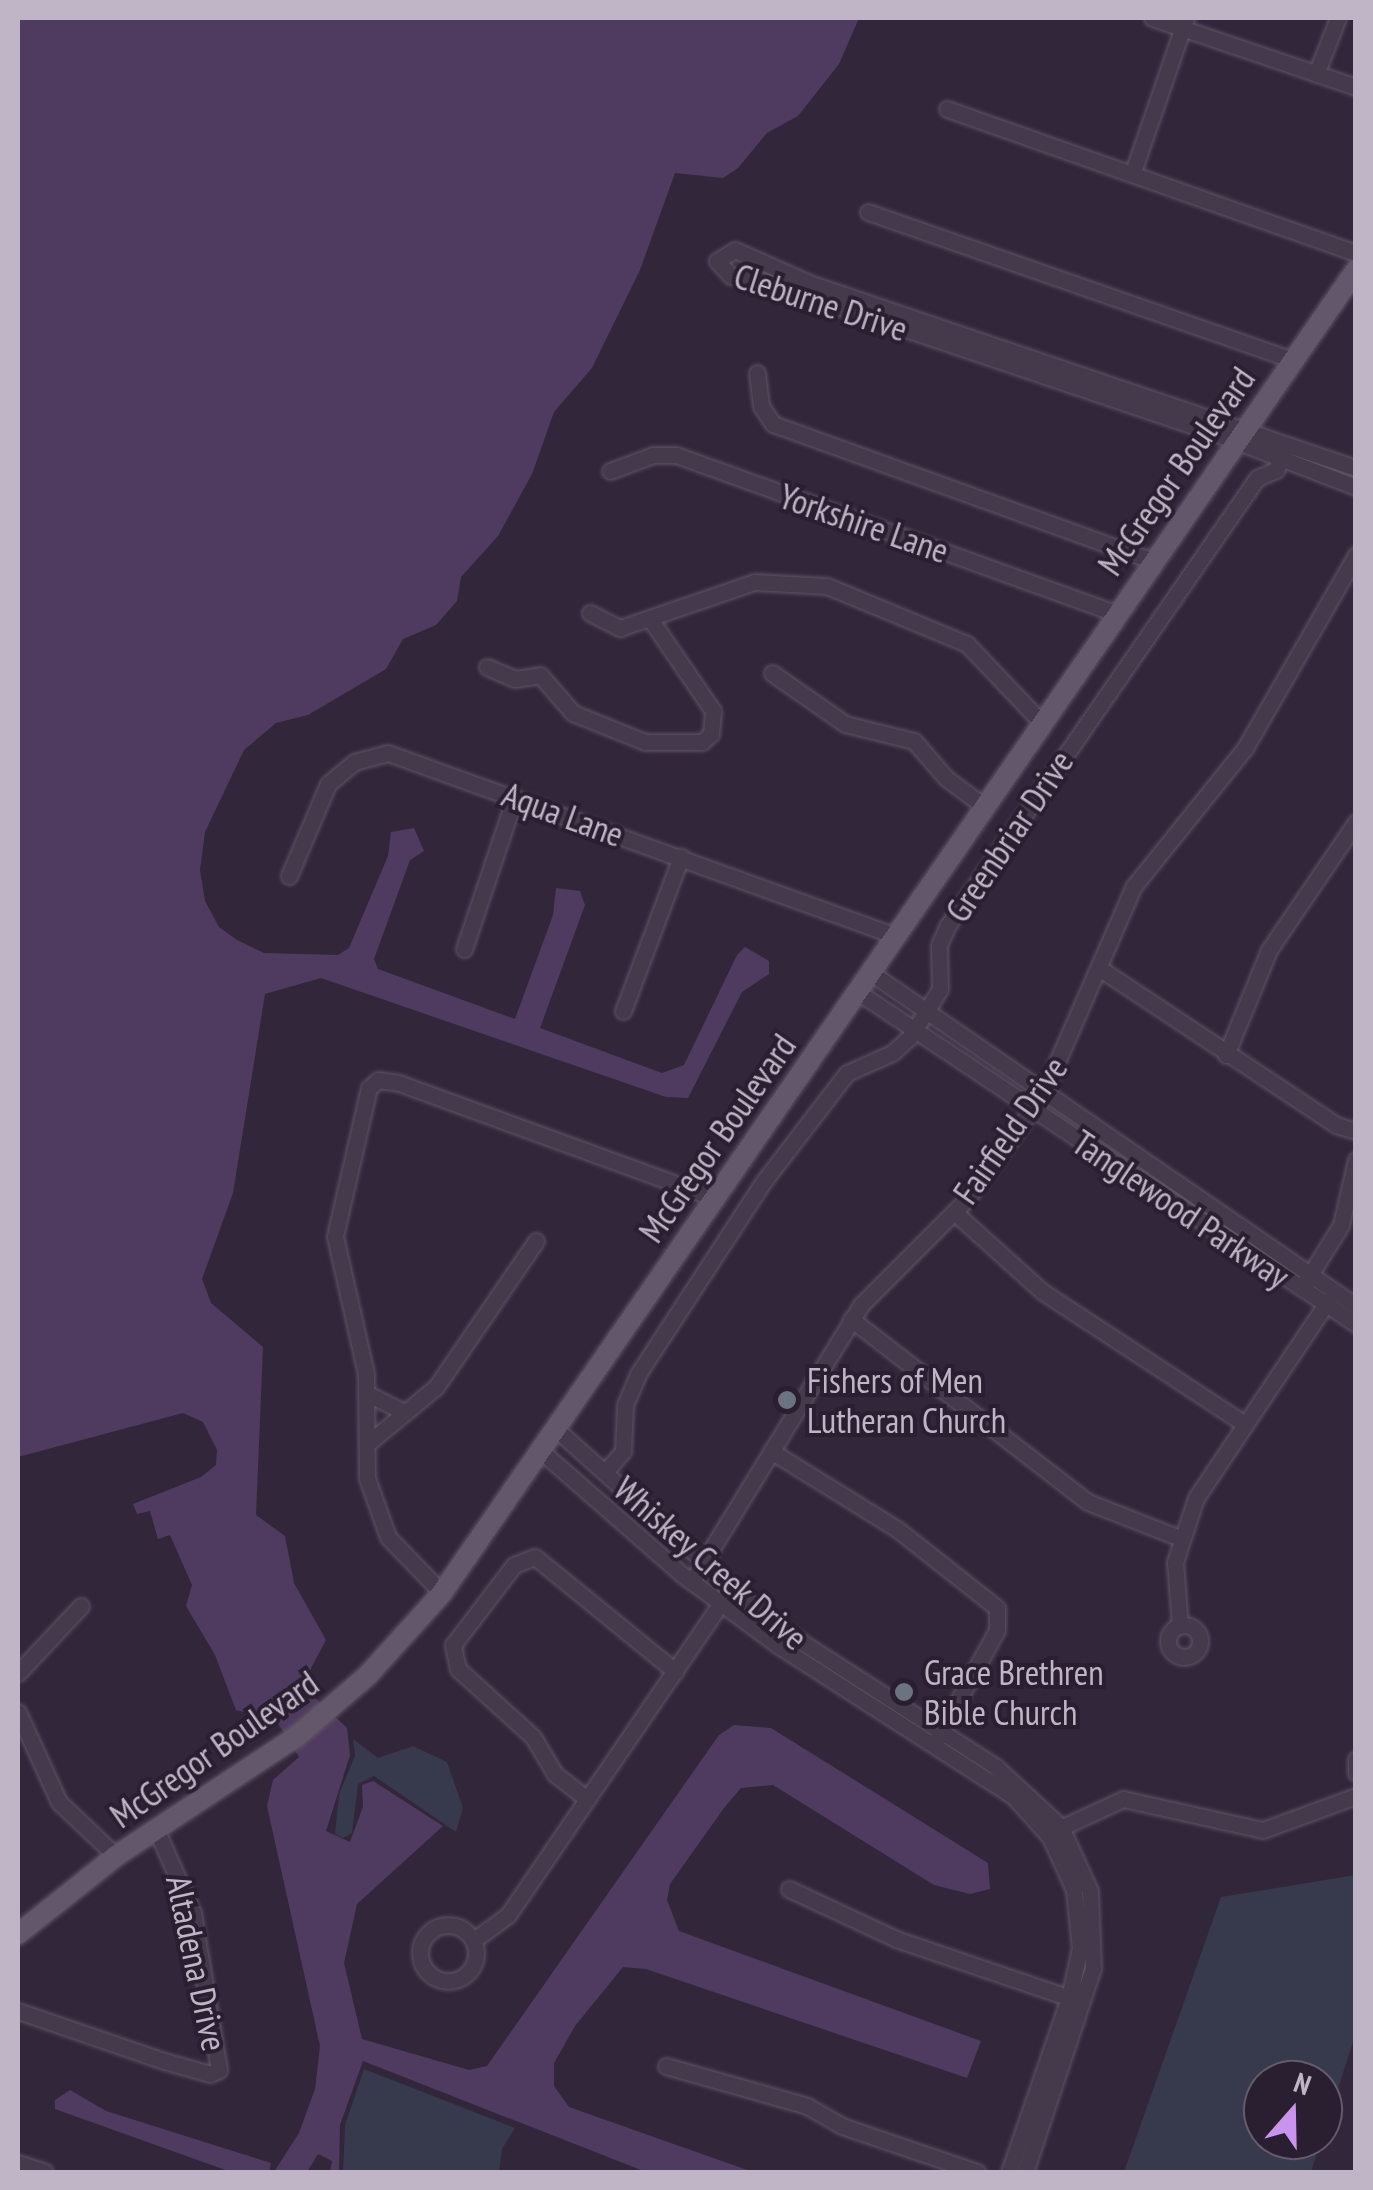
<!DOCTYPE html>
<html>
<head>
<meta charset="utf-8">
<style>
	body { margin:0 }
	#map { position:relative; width:1373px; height:2190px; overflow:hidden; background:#32263b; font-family:"PT Sans Narrow",sans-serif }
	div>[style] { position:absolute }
	.green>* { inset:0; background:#363a4c }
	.water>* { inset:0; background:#503b60 }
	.roads { filter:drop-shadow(0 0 2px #5f5566) drop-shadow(0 0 2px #5f5566) }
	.minor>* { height:15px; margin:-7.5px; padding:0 7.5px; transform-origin:7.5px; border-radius:7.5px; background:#443a4b }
	.minor>.ring { margin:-7.5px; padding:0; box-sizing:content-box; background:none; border:15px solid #443a4b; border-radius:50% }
	.major>* { height:20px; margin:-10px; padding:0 10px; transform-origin:10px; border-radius:10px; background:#63586b }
	.dots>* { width:28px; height:28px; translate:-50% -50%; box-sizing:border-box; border:5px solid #291f30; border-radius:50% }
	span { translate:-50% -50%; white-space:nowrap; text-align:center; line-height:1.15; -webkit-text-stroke:8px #291f30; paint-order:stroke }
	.street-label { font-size:35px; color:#c0b5c7 }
	.poi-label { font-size:35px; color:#c0b5c7 }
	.left { translate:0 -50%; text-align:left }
	.frame { position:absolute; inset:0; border:20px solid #c0b5c7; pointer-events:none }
	.north { position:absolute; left:1243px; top:2060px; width:100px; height:100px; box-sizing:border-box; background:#291f30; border:2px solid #655b6c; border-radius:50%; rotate:20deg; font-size:28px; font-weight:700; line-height:40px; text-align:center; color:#c0b5c7 }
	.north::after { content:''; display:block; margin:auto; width:35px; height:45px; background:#c993ee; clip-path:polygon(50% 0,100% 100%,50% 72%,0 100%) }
</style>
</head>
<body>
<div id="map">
	<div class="green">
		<i style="clip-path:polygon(353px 1739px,378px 1758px,413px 1746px,447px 1762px,463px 1808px,456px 1832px,374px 1776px,358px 1784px,352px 1833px,343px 1838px,335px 1834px,339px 1794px,355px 1756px)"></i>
		<i style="clip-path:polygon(1355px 1875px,1355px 2036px,1323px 2135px,1323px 2080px,1263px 2080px,1263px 2140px,1321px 2140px,1311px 2172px,1124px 2172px,1221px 1897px)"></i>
		<i style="clip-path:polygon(364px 2069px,515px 2128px,502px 2149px,499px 2172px,343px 2172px,345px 2125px)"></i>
	</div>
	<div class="water">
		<i style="clip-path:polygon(18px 18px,859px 18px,839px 64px,798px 116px,767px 133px,738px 168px,723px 178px,675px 173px,640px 270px,592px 368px,554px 412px,532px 474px,498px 536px,461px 577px,457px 601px,436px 625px,403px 639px,386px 669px,308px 715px,276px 723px,244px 750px,205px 832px,200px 870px,205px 901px,219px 927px,237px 940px,264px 953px,338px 955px,349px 948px,388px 856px,391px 832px,414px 828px,424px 851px,410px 860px,374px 959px,378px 969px,515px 1019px,553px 915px,556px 888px,580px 891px,585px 905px,540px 1028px,662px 1073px,684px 1065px,737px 955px,745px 947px,769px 961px,769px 974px,742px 992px,688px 1098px,666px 1097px,321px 978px,265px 994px,233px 1193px,202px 1279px,211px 1303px,263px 1347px,256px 1515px,285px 1536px,294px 1583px,326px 1640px,311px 1668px,309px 1692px,347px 1728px,350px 1755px,326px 1831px,350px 1842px,363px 1807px,362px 1785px,373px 1781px,443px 1826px,357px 1904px,344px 1963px,362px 2039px,469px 2070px,487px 2066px,719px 1735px,734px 1725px,771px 1728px,988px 1863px,990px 1889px,970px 1894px,934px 1885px,773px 1785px,741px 1788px,724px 1808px,670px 1884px,667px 1900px,679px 1931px,981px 2041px,967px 2078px,646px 1969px,623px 1967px,575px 2026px,554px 2063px,554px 2086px,569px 2107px,753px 2172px,646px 2172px,363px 2061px,340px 2125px,339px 2172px,330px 2172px,332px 2161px,318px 2154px,307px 2172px,274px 2172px,299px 2133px,315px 2089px,320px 2046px,267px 1806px,273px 1780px,299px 1757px,275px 1719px,236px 1710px,215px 1655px,186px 1606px,192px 1585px,170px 1535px,158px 1539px,150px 1511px,137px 1514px,133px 1504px,201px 1477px,216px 1465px,217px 1450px,203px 1422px,183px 1413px,18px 1457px)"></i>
		<i style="clip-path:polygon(70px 2090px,106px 2111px,271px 2163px,269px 2172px,231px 2172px,55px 2109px,55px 2100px)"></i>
	</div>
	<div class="roads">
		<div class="minor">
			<i style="left:1152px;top:18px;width:215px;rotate:18.7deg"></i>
			<i style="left:1316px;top:74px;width:60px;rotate:-68.6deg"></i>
			<i style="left:947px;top:109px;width:434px;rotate:19.4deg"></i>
			<i style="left:1133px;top:172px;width:163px;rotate:-71deg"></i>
			<i style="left:868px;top:212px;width:450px;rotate:19.2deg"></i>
			<i style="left:757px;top:373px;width:33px;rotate:83deg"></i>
			<i style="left:761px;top:406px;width:22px;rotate:56deg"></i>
			<i style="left:773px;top:424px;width:405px;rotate:19.8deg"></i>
			<i style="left:1356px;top:468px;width:574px;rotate:-161.31deg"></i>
			<i style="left:812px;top:284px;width:84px;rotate:-156.2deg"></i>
			<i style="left:735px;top:250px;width:21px;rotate:149deg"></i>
			<i style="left:717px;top:261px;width:21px;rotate:47deg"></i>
			<i style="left:731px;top:276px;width:23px;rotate:5deg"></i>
			<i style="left:754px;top:278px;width:489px;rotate:18.6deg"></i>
			<i style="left:1217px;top:434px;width:149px;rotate:20.9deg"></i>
			<i style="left:610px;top:471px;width:46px;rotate:-20.4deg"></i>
			<i style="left:653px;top:455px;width:23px"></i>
			<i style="left:676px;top:455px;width:469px;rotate:19.8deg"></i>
			<i style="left:590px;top:613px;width:34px;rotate:27deg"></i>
			<i style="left:620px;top:628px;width:142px;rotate:-18.9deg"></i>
			<i style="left:754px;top:582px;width:73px;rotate:3.1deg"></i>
			<i style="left:827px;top:586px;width:152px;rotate:22.5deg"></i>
			<i style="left:967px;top:644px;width:109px;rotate:46.5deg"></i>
			<i style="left:487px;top:667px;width:30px;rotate:23deg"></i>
			<i style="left:515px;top:679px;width:25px;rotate:-9deg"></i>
			<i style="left:540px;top:675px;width:50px;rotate:49deg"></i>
			<i style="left:573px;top:713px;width:78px;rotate:21.9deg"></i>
			<i style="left:645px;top:742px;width:57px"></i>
			<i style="left:702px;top:742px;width:12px;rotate:-42deg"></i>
			<i style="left:711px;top:734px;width:23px;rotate:-85deg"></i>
			<i style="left:713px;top:711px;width:110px;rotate:-124.3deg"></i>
			<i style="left:772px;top:673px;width:89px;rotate:34.9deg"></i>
			<i style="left:845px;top:724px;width:71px;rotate:13.8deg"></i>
			<i style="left:914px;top:741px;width:49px;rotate:49.1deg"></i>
			<i style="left:946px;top:778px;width:49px;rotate:36.6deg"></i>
			<i style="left:289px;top:876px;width:100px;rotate:-67deg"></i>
			<i style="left:328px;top:784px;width:34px;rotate:-40deg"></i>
			<i style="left:354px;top:762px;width:35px;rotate:-15deg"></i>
			<i style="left:388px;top:753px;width:540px;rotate:19.81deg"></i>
			<i style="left:464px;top:949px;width:160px;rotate:-71.5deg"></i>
			<i style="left:1099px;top:968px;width:284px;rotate:33.5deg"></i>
			<i style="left:1336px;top:1125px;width:21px;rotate:17deg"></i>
			<i style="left:871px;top:973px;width:588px;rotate:34.47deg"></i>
			<i style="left:858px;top:992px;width:599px;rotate:33.69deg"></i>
			<i style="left:623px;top:1011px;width:165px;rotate:-69.4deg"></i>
			<i style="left:1226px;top:1055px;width:113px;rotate:-67.7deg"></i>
			<i style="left:1269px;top:950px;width:155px;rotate:-55.8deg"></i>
			<i style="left:954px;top:1212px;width:120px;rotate:42deg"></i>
			<i style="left:1043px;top:1292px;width:241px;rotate:33.2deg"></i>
			<i style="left:1305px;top:1283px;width:68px;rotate:-58.2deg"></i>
			<i style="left:1341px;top:1225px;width:67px;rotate:-77deg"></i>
			<i style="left:851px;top:1319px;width:299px;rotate:37.7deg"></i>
			<i style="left:1088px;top:1502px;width:99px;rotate:21.4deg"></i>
			<i style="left:368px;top:1394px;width:40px;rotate:26.6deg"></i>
			<i style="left:556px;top:1429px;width:290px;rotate:41.9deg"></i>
			<i style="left:772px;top:1623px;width:266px;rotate:32.7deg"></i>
			<i style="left:996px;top:1767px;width:88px;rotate:42.7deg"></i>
			<i style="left:1061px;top:1827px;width:70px;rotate:65.6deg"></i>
			<i style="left:1090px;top:1891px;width:77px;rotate:87.8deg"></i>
			<i style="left:1093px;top:1968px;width:215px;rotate:108.4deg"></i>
			<i style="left:367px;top:1444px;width:89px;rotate:-39.6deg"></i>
			<i style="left:436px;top:1387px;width:177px;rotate:-55.6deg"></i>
			<i style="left:541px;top:1451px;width:190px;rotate:41.2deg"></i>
			<i style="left:684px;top:1576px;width:118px;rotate:36.4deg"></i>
			<i style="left:779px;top:1646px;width:279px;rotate:32.7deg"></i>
			<i style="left:1014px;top:1797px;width:54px;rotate:48deg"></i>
			<i style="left:1050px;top:1837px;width:58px;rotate:65.6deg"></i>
			<i style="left:1074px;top:1890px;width:58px;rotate:84.1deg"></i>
			<i style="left:1080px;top:1948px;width:51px;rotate:102.4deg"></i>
			<i style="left:1069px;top:1998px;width:184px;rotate:109deg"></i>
			<i style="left:771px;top:1451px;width:148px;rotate:31.8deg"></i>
			<i style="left:897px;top:1529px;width:127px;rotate:38.3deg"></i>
			<i style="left:997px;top:1608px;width:22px;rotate:90deg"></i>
			<i style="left:997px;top:1630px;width:127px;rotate:118.8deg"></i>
			<i style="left:605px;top:1472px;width:28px;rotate:-49deg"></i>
			<i style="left:623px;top:1451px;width:46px;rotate:-87.5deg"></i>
			<i style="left:625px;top:1405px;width:34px;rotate:-67deg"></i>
			<i style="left:638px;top:1374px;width:230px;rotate:-56.9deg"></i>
			<i style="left:764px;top:1181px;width:136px;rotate:-52.5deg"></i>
			<i style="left:847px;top:1073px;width:49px;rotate:-24deg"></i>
			<i style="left:892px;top:1053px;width:24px;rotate:-42deg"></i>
			<i style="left:910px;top:1037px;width:57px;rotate:-58deg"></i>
			<i style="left:940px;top:989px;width:44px;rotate:-91.3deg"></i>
			<i style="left:939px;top:945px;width:22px;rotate:-66deg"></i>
			<i style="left:948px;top:925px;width:543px;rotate:-55.34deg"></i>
			<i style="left:1257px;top:478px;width:21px;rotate:-23deg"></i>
			<i style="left:1276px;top:470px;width:18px;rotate:-68deg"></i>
			<i style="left:692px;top:1581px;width:325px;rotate:-58.5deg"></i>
			<i style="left:862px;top:1304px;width:148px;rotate:-45deg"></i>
			<i style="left:967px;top:1199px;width:130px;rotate:-54.1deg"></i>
			<i style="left:1043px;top:1094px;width:227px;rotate:-66.4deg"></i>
			<i style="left:1134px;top:886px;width:177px;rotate:-51.2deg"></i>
			<i style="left:1245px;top:748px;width:223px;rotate:-60.1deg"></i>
			<i style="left:442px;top:1593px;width:78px;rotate:-134deg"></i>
			<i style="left:388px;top:1537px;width:63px;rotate:-109.6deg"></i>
			<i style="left:367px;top:1478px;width:104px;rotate:-90.6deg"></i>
			<i style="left:366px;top:1374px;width:141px;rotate:-102.7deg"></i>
			<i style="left:335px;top:1236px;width:152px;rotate:-77.1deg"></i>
			<i style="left:369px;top:1088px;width:12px;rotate:-42deg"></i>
			<i style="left:378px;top:1080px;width:21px;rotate:8deg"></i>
			<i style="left:399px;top:1083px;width:336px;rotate:20deg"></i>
			<i class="ring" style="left:1168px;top:1625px;width:17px;height:17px"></i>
			<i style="left:1180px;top:1626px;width:64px;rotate:-94.5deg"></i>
			<i style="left:1175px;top:1562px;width:67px;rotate:-71.8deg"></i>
			<i style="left:1196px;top:1498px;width:237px;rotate:-56.2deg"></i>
			<i style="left:18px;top:1673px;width:92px;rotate:-46.8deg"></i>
			<i style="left:18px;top:1712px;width:99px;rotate:65.5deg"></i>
			<i style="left:59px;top:1802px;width:79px;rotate:43.5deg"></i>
			<i style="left:1356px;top:1759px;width:14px;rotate:90deg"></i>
			<i style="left:587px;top:1799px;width:41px;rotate:-142deg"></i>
			<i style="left:555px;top:1774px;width:43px;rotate:-120.7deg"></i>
			<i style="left:533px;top:1737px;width:101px;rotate:-137.8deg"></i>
			<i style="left:458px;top:1669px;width:25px;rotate:-102deg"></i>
			<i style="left:453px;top:1645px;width:101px;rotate:-52.7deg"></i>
			<i style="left:514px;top:1565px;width:22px;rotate:-21deg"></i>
			<i style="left:535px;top:1557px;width:181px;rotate:39.2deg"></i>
			<i style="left:1056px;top:1830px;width:74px;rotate:-24.8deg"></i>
			<i style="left:1123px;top:1799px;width:143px;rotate:12.5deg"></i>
			<i style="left:1263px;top:1830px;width:99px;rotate:-20.1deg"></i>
			<i style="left:789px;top:1889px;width:118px;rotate:25deg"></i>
			<i style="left:896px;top:1939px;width:193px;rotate:18.7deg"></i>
			<i class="ring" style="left:420px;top:1925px;width:41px;height:41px"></i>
			<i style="left:474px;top:1940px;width:42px;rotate:-36.3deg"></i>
			<i style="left:508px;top:1915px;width:386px;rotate:-55.7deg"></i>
			<i style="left:18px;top:2011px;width:154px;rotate:18.9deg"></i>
			<i style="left:164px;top:2061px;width:48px;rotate:15.8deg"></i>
			<i style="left:210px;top:2074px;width:10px;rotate:-24deg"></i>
			<i style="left:219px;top:2070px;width:159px;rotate:-99.4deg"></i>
			<i style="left:193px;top:1913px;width:92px;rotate:-113.8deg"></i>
			<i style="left:666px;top:2066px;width:147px;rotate:15.8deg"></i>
			<i style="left:807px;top:2106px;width:40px;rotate:29.7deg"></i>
			<i style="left:842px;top:2126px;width:143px;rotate:18.8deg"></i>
			<i style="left:18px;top:2163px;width:28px;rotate:18deg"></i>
		</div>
		<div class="major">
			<i style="left:18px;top:1934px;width:125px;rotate:-38.5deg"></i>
			<i style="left:116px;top:1856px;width:216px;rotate:-33.5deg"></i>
			<i style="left:296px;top:1737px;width:95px;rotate:-40.7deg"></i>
			<i style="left:368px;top:1675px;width:110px;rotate:-47.9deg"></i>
			<i style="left:442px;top:1593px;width:1608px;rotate:-55.36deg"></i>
		</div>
	</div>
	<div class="dots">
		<i style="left:787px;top:1400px;background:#6b7280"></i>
		<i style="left:904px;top:1692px;background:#6b7280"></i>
	</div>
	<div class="street-label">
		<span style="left:821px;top:302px;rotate:18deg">Cleburne Drive</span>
		<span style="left:1176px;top:471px;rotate:-55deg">McGregor Boulevard</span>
		<span style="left:864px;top:523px;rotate:19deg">Yorkshire Lane</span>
		<span style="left:563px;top:814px;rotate:20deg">Aqua Lane</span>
		<span style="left:1009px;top:836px;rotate:-56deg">Greenbriar Drive</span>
		<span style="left:1010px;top:1130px;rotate:-55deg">Fairfield Drive</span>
		<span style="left:717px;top:1138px;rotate:-55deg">McGregor Boulevard</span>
		<span style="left:1181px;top:1209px;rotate:34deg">Tanglewood Parkway</span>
		<span style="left:711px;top:1563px;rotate:41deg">Whiskey Creek Drive</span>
		<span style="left:214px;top:1749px;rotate:-35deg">McGregor Boulevard</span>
		<span style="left:197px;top:1963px;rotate:78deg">Altadena Drive</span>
	</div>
	<div class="poi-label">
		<span class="left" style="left:807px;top:1400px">Fishers of Men<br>Lutheran Church</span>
		<span class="left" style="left:924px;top:1692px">Grace Brethren<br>Bible Church</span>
	</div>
	<div class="frame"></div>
	<div class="north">N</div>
</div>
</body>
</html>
